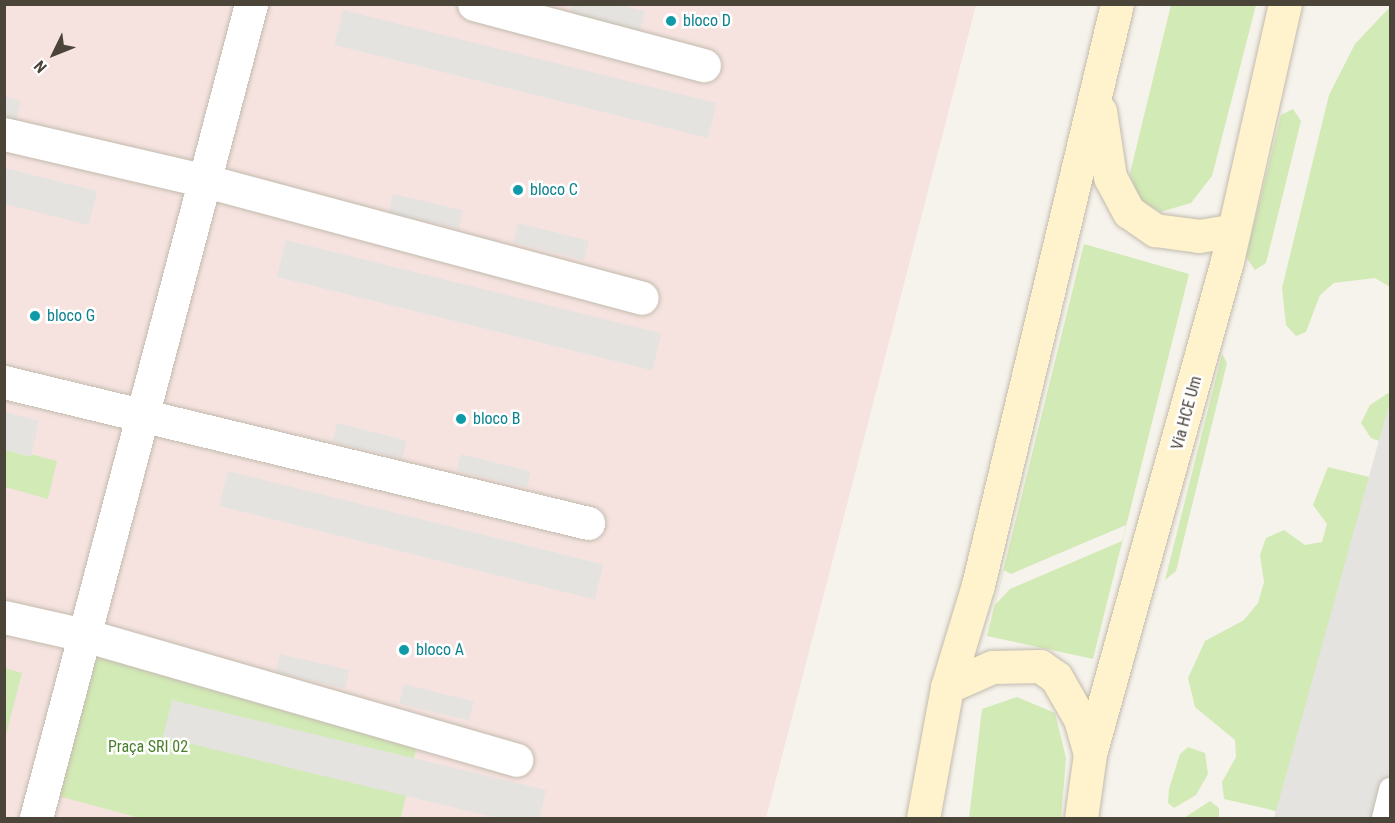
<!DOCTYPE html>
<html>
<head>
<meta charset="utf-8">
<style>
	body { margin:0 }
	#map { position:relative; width:1395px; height:823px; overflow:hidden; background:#f6f3ec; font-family:"Roboto Condensed",sans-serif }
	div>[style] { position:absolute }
	.medical>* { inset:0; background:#f6e3e0 }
	.green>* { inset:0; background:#d2eab5 }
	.parking>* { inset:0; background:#e5e3e0; transform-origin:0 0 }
	.roads { filter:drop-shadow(0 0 2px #c2bbae) drop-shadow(0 0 2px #c2bbae) }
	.service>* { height:22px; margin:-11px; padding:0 11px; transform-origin:11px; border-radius:11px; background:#fff }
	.minor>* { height:33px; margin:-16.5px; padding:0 16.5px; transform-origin:16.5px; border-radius:16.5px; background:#fff }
	.secondary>* { height:33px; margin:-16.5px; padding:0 16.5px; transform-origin:16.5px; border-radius:16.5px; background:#fff3cd }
	.dots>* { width:16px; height:16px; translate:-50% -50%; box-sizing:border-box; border:3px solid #fff; border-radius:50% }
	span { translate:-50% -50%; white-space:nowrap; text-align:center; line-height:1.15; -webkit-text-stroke:5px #fff; paint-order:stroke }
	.culture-label { font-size:16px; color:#0d838f }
	.left { translate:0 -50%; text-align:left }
	.street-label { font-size:16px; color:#4b4439 }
	.park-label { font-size:16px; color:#4a7f2a }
	.frame { position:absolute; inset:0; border:6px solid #4b4439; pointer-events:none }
	.north { position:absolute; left:24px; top:24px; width:60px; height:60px; -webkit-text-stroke:4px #fff; paint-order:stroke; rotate:227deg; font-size:16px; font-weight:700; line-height:24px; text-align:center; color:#4b4439 }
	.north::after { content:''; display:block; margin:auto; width:21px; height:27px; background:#4b4439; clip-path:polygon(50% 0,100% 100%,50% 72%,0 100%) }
</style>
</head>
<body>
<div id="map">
	<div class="medical">
		<i style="clip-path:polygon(5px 5px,976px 5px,766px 818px,5px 818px)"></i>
	</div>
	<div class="green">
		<i style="clip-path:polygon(1171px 5px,1256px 5px,1212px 176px,1191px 203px,1160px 212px,1138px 198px,1130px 173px)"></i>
		<i style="clip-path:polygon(1390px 7px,1390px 287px,1375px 278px,1334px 283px,1320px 295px,1306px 332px,1296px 336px,1286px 325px,1282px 288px,1329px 95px,1355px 44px)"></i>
		<i style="clip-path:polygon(1293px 109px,1301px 121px,1266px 263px,1255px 270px,1246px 257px,1281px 115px)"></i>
		<i style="clip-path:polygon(evenodd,1084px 244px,1189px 274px,1093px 659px,987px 636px,1084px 244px,1126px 525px,1122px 541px,1010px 589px,995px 605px,1004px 570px,1011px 574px,1126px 525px)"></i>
		<i style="clip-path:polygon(1222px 354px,1227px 363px,1176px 571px,1165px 580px)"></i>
		<i style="clip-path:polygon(1390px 392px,1390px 445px,1371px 438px,1361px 423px,1370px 405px)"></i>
		<i style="clip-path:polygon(4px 447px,57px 461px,48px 499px,5px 487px)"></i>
		<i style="clip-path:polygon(1328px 467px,1390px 482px,1306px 818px,1224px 799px,1222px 782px,1236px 757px,1235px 740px,1195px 707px,1188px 678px,1205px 641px,1244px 620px,1258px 603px,1264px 582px,1260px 555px,1266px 538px,1284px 530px,1305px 545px,1322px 542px,1327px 524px,1313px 505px)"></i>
		<i style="clip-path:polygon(94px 656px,416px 749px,401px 818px,140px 818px,58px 796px)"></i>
		<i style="clip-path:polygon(5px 668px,22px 673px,5px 739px,4px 668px)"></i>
		<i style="clip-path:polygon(1017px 697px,1055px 713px,1066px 758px,1061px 818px,969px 818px,982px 709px)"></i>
		<i style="clip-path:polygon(1188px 747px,1205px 753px,1208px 774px,1196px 795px,1174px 808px,1168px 803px,1169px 789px,1180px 754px)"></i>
		<i style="clip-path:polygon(1210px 801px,1219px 808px,1219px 818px,1184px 818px)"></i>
	</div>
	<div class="parking">
		<i style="clip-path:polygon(572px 4px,619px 5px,645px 11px,640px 31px,570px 14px)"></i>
		<i style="left:343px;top:10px;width:385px;height:36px;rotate:14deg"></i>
		<i style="clip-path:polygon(4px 96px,21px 101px,15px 126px,5px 123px)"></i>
		<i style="left:5px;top:168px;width:95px;height:35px;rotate:14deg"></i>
		<i style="left:393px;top:194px;width:72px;height:19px;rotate:13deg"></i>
		<i style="left:518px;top:223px;width:73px;height:20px;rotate:14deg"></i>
		<i style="left:286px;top:240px;width:387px;height:38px;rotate:14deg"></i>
		<i style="clip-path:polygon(1390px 401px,1390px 818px,1274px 818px)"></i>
		<i style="clip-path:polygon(5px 412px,39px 421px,31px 457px,5px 450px)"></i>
		<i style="left:337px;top:423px;width:72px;height:19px;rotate:14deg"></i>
		<i style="left:461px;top:454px;width:72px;height:17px;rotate:14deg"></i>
		<i style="left:228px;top:471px;width:387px;height:36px;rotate:14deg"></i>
		<i style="left:280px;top:654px;width:71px;height:19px;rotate:13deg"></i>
		<i style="left:404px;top:684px;width:72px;height:20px;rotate:14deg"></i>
		<i style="clip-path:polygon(172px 700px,546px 790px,540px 818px,497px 818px,163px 737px)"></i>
	</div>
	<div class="roads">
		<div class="service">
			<i style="left:1383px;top:818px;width:30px;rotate:-76deg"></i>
		</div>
		<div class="minor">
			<i style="left:474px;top:4px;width:238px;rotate:14.9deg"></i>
			<i style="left:4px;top:134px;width:207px;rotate:13.1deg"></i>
			<i style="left:206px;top:181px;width:451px;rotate:15deg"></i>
			<i style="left:4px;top:382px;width:601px;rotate:13.57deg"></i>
			<i style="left:4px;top:617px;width:82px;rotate:12.7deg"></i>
			<i style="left:84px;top:635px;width:450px;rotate:16.1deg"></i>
			<i style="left:36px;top:818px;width:842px;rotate:-75.2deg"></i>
		</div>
		<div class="secondary">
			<i style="left:1100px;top:111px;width:67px;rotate:81.4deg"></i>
			<i style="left:1110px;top:177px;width:40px;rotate:62deg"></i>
			<i style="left:1129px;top:212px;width:32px;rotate:35deg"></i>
			<i style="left:1155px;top:230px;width:44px;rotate:7.8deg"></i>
			<i style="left:1199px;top:236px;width:31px;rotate:-9deg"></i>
			<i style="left:947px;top:687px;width:49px;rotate:-24deg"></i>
			<i style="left:992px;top:667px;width:48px;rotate:-1.2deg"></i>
			<i style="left:1040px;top:666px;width:19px;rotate:35deg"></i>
			<i style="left:1056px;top:677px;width:48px;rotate:60.3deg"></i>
			<i style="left:1080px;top:719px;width:36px;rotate:74deg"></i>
			<i style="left:923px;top:818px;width:133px;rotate:-79.6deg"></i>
			<i style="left:947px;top:687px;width:107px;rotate:-73.1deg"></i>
			<i style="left:978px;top:585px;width:597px;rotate:-76.55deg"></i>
			<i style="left:1081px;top:818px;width:65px;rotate:-82deg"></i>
			<i style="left:1090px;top:754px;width:512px;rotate:-74.47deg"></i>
			<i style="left:1227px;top:261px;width:263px;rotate:-77.3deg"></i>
		</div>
	</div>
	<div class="dots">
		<i style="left:671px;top:21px;background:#0f9aa8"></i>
		<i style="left:518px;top:190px;background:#0f9aa8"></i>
		<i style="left:35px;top:316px;background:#0f9aa8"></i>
		<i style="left:461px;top:419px;background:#0f9aa8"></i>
		<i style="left:404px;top:650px;background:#0f9aa8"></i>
	</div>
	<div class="culture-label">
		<span class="left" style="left:683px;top:21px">bloco D</span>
		<span class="left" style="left:530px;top:190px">bloco C</span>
		<span class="left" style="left:47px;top:316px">bloco G</span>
		<span class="left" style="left:473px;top:419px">bloco B</span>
		<span class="left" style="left:416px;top:650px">bloco A</span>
	</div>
	<div class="street-label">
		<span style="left:1187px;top:413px;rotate:-75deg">Via HCE Um</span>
	</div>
	<div class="park-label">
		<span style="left:148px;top:747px">Praça SRI 02</span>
	</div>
	<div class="frame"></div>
	<div class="north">N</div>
</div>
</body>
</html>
